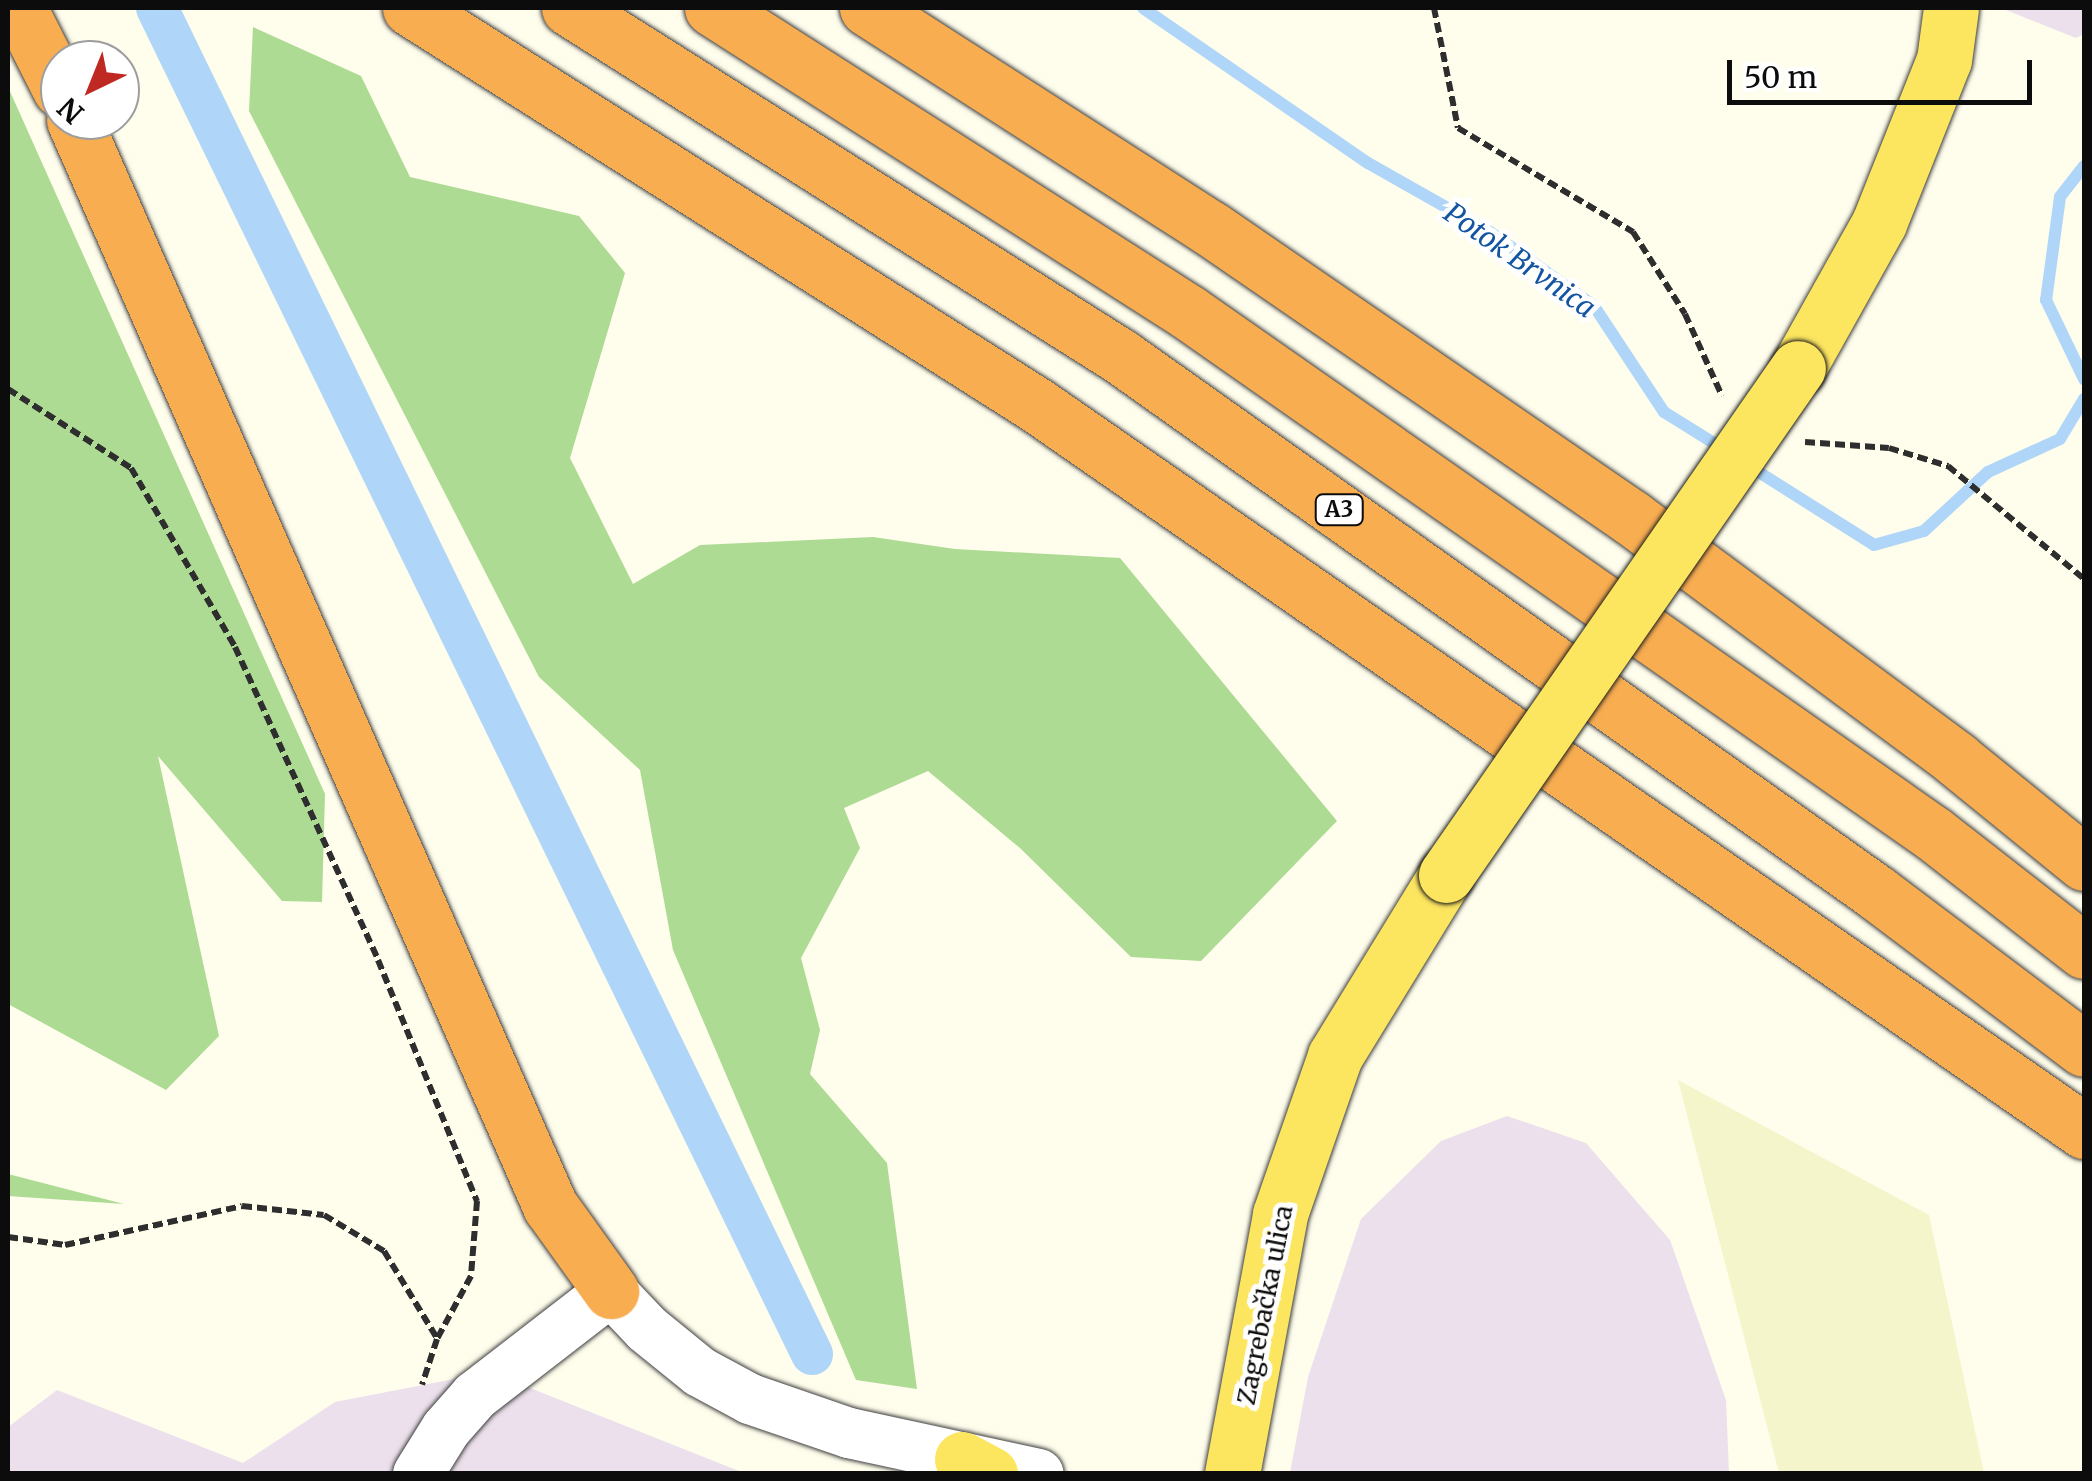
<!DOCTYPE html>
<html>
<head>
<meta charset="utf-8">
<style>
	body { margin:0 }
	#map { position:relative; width:2092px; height:1481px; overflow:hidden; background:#fffdec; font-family:Merriweather,serif }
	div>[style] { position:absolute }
	.industrial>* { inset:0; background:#ece0ec }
	.farmland>* { inset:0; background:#f5f5cc }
	.forest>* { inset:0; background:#addb94 }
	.stream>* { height:12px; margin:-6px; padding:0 6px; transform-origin:6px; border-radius:6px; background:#afd6f8 }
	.canal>* { height:42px; margin:-21px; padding:0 21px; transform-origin:21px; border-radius:21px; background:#afd6f8 }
	.path>* { height:6px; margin-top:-3px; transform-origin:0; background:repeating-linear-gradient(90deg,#2e2e2e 0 10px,transparent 0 15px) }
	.roads { filter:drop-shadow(0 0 2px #3f3f3f) drop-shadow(0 0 2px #3f3f3f) }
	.minor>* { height:50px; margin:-25px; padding:0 25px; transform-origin:25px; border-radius:25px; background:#fff }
	.major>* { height:55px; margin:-27.5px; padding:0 27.5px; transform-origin:27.5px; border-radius:27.5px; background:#fce55f }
	.highway>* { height:55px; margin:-27.5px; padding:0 27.5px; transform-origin:27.5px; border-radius:27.5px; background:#f8ad51 }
	.bridges { filter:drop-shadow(0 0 2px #1d1d1d) drop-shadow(0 0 2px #1d1d1d) }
	.major-bridge>* { height:55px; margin:-27.5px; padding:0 27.5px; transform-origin:27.5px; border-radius:27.5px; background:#fce55f }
	span { translate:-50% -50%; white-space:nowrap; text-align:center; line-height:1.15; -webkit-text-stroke:10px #fff; paint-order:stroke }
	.shield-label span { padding:2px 8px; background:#fff; border:2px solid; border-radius:8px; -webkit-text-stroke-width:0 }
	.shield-label { font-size:22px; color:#0c0c0c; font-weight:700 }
	.street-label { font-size:25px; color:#0c0c0c }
	.water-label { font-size:28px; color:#1355a1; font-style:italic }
	.frame { position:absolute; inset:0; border:10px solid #0c0c0c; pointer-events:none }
	.north { position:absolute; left:40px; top:40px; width:100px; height:100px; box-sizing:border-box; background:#fff; border:2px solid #9e9e9e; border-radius:50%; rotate:223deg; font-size:28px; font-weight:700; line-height:40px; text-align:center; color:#0c0c0c }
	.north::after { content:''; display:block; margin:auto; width:35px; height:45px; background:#c02921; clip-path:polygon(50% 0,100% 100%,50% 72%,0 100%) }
	.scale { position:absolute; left:1727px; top:60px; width:305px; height:45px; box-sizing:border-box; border:5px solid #0c0c0c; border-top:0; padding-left:12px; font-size:30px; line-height:35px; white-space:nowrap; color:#0c0c0c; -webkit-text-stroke:8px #fff; paint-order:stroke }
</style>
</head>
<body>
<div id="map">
	<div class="industrial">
		<i style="clip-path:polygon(2001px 8px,2084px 8px,2084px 34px,2076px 38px)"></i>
		<i style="clip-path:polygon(1507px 1116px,1586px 1143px,1670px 1240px,1726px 1400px,1729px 1473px,1290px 1473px,1308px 1377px,1361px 1219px,1441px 1141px)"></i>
		<i style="clip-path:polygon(490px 1372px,744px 1473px,8px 1474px,8px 1427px,57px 1390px,243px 1463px,335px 1402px)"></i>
	</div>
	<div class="farmland">
		<i style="clip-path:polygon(1678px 1080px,1929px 1215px,1984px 1473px,1779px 1473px)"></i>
	</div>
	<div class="forest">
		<i style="clip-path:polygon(253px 27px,361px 76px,410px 177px,579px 216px,625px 273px,570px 458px,633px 584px,700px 545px,873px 537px,955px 549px,1120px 558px,1337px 821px,1201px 961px,1131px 957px,1021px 849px,928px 771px,844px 808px,860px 848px,801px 958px,820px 1030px,810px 1074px,887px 1163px,917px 1389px,856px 1380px,673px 950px,640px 770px,539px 677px,249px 111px)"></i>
		<i style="clip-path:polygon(8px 87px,325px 794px,322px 902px,282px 901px,158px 756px,219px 1036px,166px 1090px,8px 1004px)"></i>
		<i style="clip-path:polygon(8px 1174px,124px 1204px,8px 1196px)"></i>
	</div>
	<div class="stream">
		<i style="left:1143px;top:8px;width:273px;rotate:34.6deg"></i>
		<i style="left:1368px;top:163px;width:140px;rotate:29.5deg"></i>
		<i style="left:1490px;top:232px;width:128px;rotate:35.4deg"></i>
		<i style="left:1594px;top:306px;width:127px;rotate:56.6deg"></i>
		<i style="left:1664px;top:412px;width:72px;rotate:31.9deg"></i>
		<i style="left:2084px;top:166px;width:39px;rotate:128deg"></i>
		<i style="left:2060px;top:197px;width:104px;rotate:97.7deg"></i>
		<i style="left:2046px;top:300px;width:88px;rotate:64.3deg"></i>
		<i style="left:1746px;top:464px;width:151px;rotate:32.3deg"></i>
		<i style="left:1874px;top:545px;width:52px;rotate:-15.6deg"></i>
		<i style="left:1924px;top:531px;width:87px;rotate:-42.7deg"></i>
		<i style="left:1988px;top:472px;width:79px;rotate:-24.6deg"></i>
		<i style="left:2060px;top:439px;width:47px;rotate:-59deg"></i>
	</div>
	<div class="canal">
		<i style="left:157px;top:8px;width:1497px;rotate:64.05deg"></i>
	</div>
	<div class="path">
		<i style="left:1434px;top:8px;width:122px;rotate:78.7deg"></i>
		<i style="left:1458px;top:128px;width:204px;rotate:30.7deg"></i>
		<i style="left:1633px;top:232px;width:97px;rotate:57.6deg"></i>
		<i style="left:1685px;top:314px;width:90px;rotate:65.7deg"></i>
		<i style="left:8px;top:389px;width:146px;rotate:32.7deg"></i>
		<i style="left:131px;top:468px;width:207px;rotate:59.8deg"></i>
		<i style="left:235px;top:647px;width:344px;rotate:65.4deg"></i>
		<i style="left:378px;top:960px;width:261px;rotate:67.7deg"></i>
		<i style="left:477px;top:1201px;width:75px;rotate:94.6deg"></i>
		<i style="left:471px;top:1276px;width:72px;rotate:118.4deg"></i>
		<i style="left:437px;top:1339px;width:48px;rotate:108.1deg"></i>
		<i style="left:1805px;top:442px;width:84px;rotate:4.1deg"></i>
		<i style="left:1889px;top:448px;width:62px;rotate:17deg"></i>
		<i style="left:1948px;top:466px;width:177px;rotate:39.7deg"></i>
		<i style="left:8px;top:1237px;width:58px;rotate:8deg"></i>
		<i style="left:65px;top:1245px;width:181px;rotate:-12.4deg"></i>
		<i style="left:242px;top:1206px;width:82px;rotate:6.3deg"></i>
		<i style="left:324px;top:1215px;width:70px;rotate:31deg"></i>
		<i style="left:384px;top:1251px;width:102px;rotate:58.7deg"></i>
	</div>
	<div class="roads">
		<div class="minor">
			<i style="left:418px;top:1474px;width:53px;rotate:-58.1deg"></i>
			<i style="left:446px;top:1429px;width:44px;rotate:-48.7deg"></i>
			<i style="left:475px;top:1396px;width:172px;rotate:-37.7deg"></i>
			<i style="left:611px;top:1291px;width:52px;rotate:46.5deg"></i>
			<i style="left:647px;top:1329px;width:68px;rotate:39.1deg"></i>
			<i style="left:700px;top:1372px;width:57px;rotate:28.4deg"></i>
			<i style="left:750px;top:1399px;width:105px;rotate:19deg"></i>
			<i style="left:849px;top:1433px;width:194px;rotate:12.2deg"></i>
		</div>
		<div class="major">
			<i style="left:1798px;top:368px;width:166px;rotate:-60.8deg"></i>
			<i style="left:1879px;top:223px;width:175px;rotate:-68.3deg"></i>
			<i style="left:1944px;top:60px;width:52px;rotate:-82.3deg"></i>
			<i style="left:962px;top:1459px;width:32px;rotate:28deg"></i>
			<i style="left:1232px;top:1474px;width:264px;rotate:-79.5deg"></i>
			<i style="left:1280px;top:1214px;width:167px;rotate:-70.8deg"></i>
			<i style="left:1335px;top:1056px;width:212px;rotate:-58.5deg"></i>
		</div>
		<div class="highway">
			<i style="left:19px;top:8px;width:91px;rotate:63.2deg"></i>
			<i style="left:410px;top:8px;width:743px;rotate:32.36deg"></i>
			<i style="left:1038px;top:406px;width:1273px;rotate:34.73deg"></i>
			<i style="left:569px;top:8px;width:652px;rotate:32.28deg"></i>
			<i style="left:1120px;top:356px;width:928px;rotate:35.35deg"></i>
			<i style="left:1877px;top:893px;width:259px;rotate:37deg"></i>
			<i style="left:712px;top:8px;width:565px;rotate:32.56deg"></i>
			<i style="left:1188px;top:312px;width:910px;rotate:34.98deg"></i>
			<i style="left:1934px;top:834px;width:190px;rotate:38deg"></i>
			<i style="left:867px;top:8px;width:407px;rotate:32.7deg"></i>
			<i style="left:1210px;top:228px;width:512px;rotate:34.5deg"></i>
			<i style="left:1632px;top:518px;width:404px;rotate:36.6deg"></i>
			<i style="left:1956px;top:759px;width:165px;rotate:39.1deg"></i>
			<i style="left:74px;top:120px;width:1186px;rotate:66.33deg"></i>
			<i style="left:550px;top:1206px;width:105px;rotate:54.3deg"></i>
		</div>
	</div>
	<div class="bridges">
		<div class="major-bridge">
			<i style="left:1446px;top:875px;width:617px;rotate:-55.23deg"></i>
		</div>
	</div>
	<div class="shield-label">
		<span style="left:1339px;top:510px">A3</span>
	</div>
	<div class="street-label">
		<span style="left:1265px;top:1305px;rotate:-79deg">Zagrebačka ulica</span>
	</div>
	<div class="water-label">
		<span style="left:1520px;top:260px;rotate:35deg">Potok Brvnica</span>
	</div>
	<div class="frame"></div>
	<div class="north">N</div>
	<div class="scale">50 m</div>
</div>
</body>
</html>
